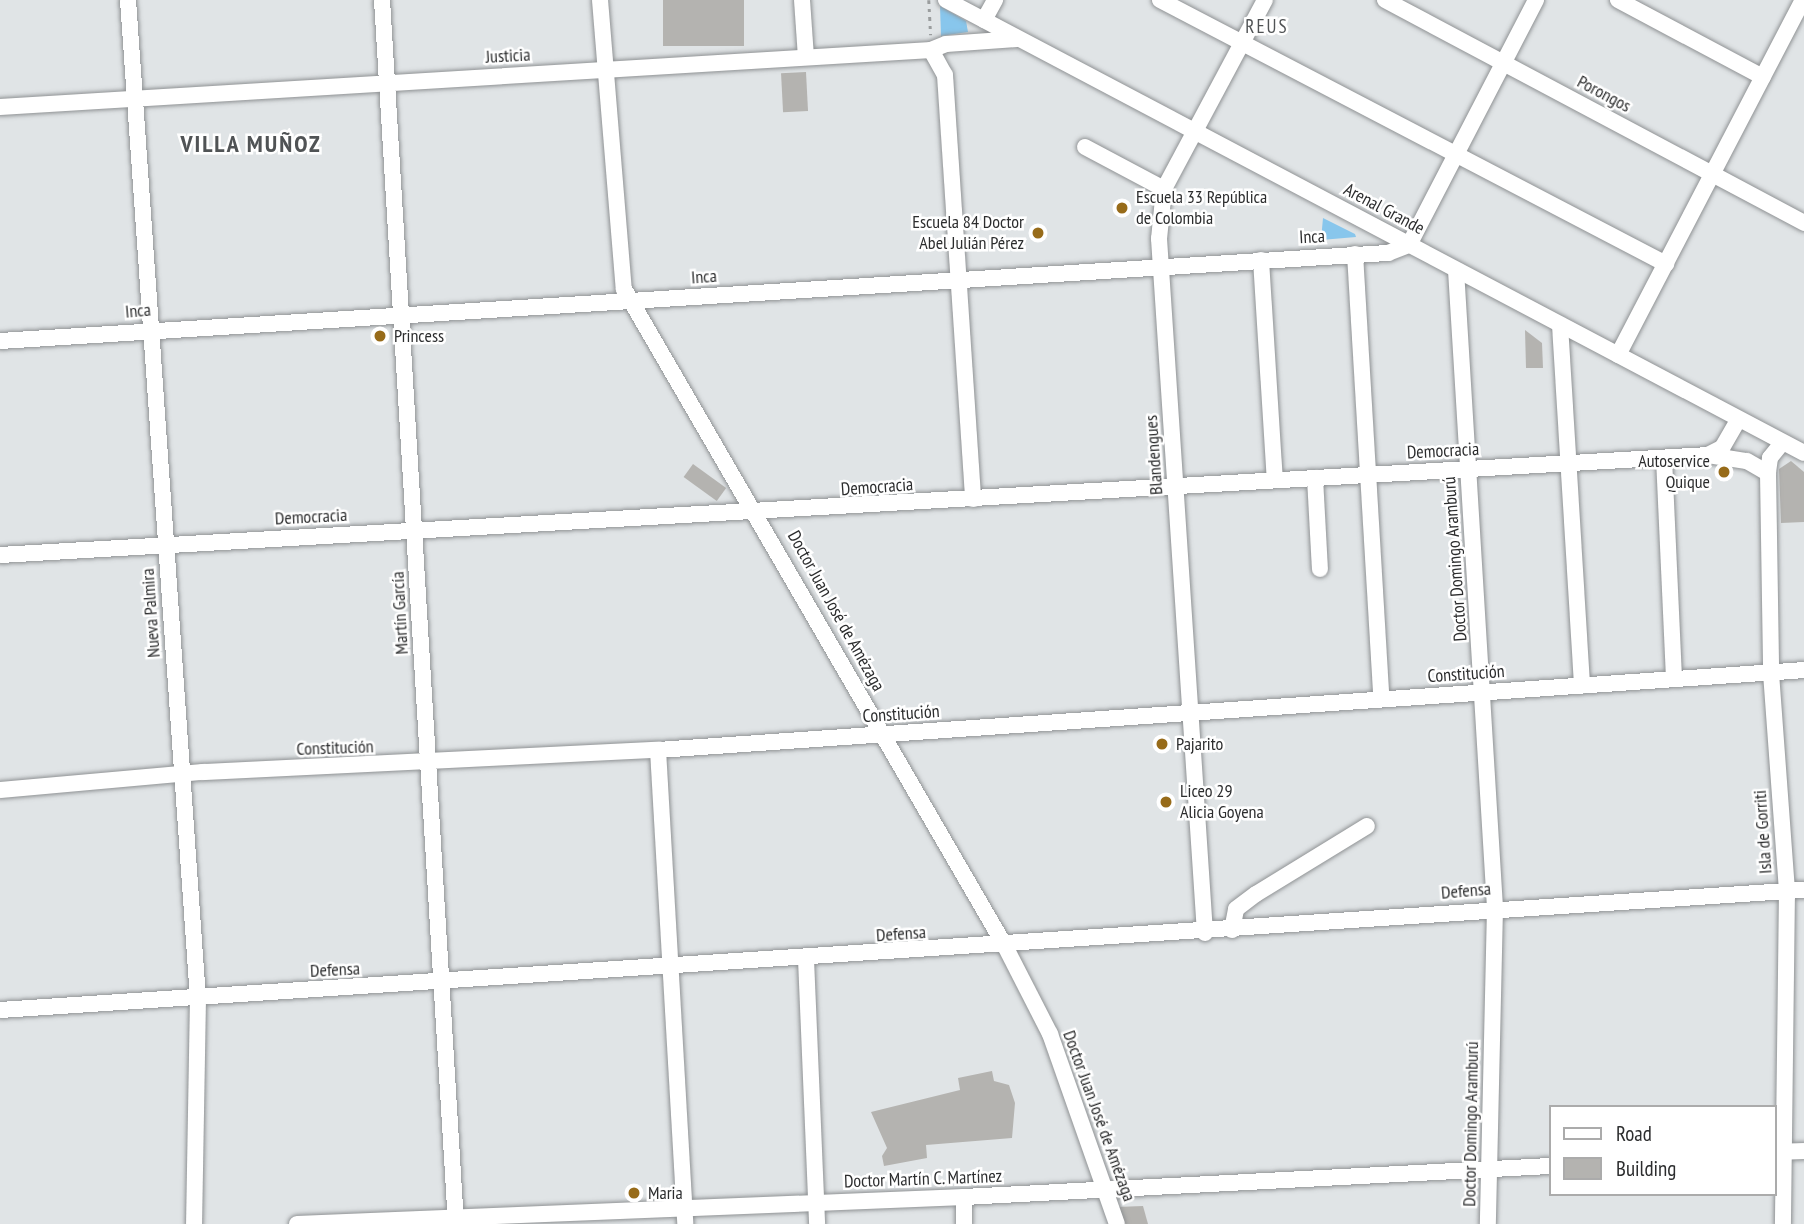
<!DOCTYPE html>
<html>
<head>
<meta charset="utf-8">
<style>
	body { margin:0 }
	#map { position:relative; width:1804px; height:1224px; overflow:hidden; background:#e0e4e6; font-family:"PT Sans Narrow",sans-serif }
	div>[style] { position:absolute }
	.green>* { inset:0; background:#88c6ec }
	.building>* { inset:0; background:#b4b3b0; transform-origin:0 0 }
	.path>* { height:2.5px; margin-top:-1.25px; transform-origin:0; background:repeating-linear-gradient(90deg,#9a9d9e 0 3.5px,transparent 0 8.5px) }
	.roads { filter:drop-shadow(0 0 2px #8f9294) drop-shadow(0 0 2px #8f9294) }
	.minor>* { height:16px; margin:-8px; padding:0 8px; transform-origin:8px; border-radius:8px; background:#fff }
	.dots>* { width:19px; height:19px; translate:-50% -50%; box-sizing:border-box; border:4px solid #fff; border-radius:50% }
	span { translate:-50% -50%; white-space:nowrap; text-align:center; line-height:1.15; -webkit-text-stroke:5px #fff; paint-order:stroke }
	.street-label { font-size:18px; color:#2c2d2e }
	.poi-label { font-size:18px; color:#2c2d2e }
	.left { translate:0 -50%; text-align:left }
	.right { translate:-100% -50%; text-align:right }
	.neighbourhood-label { font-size:19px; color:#505355; letter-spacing:2px }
	.district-label { font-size:24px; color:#505355; font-weight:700; letter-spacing:2px }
	.legend { position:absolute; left:1549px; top:1105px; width:228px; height:91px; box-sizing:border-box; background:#fff; border:2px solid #ababab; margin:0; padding:9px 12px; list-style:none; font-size:21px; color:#2c2d2e }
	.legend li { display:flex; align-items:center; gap:14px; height:35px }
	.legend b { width:35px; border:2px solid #ababab }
</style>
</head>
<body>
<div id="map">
	<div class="green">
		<i style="clip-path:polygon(940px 6px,966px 21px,968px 32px,941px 36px)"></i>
		<i style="clip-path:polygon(1323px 218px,1355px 234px,1356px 237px,1321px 240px)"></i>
	</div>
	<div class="building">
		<i style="left:663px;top:0;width:81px;height:46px"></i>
		<i style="left:806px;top:72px;width:39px;height:25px;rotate:87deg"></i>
		<i style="clip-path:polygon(1525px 330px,1542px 343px,1543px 368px,1526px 368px)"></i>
		<i style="clip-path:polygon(1791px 461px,1804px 472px,1804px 522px,1781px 523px,1779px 469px)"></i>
		<i style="left:693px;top:464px;width:41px;height:16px;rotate:36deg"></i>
		<i style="clip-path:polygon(992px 1071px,994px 1081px,1009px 1085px,1015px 1103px,1012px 1138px,926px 1145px,927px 1158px,884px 1166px,882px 1156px,887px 1148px,871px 1112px,960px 1090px,958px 1078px)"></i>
		<i style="clip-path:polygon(1143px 1206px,1148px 1224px,1122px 1224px,1117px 1207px)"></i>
	</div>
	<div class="path">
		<i style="left:929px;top:0;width:35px;rotate:87deg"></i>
	</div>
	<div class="roads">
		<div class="minor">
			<i style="left:128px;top:0;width:1000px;rotate:85.99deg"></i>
			<i style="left:198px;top:998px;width:226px;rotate:91deg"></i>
			<i style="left:382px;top:0;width:1226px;rotate:86.54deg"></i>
			<i style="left:600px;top:0;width:290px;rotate:85.3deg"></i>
			<i style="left:624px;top:289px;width:759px;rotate:59.89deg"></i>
			<i style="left:1005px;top:946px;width:99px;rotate:62.9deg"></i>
			<i style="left:1050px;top:1034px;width:201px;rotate:70.6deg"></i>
			<i style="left:802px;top:0;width:57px;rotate:86deg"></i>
			<i style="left:946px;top:0;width:970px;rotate:27.83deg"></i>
			<i style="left:1160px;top:0;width:571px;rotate:27.55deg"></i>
			<i style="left:1385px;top:0;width:475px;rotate:28deg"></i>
			<i style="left:1618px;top:0;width:164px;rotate:28deg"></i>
			<i style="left:984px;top:20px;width:23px;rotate:-61deg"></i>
			<i style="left:931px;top:50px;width:29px;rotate:61deg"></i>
			<i style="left:945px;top:75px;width:425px;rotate:86.2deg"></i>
			<i style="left:0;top:107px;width:933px;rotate:-3.5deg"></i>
			<i style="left:931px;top:50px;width:16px;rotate:-22deg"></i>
			<i style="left:946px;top:44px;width:71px;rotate:-4deg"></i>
			<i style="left:1085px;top:147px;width:89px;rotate:28deg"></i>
			<i style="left:1355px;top:254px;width:445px;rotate:86.6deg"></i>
			<i style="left:1261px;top:260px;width:220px;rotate:86.4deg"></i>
			<i style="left:1456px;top:270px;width:639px;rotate:86.5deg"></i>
			<i style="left:1495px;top:908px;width:316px;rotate:91.3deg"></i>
			<i style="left:1560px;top:325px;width:361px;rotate:86.5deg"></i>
			<i style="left:0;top:341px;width:1391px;rotate:-3.63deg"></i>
			<i style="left:1388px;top:253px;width:22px;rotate:-21deg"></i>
			<i style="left:1409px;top:245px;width:276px;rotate:-62.6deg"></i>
			<i style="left:1618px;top:355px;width:400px;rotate:-62.5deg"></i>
			<i style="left:1782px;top:443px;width:19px;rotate:129deg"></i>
			<i style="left:1770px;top:458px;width:15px;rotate:98deg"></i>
			<i style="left:1768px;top:473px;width:200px;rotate:89.1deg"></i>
			<i style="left:1771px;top:673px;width:218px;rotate:85.8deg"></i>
			<i style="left:1787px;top:890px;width:334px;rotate:90.7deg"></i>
			<i style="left:1708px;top:455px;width:39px;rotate:9deg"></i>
			<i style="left:1747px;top:461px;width:24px;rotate:30deg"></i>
			<i style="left:1664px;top:458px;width:220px;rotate:87.4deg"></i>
			<i style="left:1315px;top:478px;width:91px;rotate:86.9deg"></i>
			<i style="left:0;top:555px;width:1711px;rotate:-3.35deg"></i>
			<i style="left:1708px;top:455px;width:16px;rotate:-27deg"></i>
			<i style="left:1722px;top:448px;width:32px;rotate:-60deg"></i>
			<i style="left:658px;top:750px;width:475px;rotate:86.7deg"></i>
			<i style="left:0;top:790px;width:204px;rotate:-5.1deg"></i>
			<i style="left:203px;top:772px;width:456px;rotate:-2.8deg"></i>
			<i style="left:658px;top:750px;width:1149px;rotate:-3.99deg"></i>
			<i style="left:1232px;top:930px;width:21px;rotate:-79deg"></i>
			<i style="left:1236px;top:909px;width:25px;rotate:-37deg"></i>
			<i style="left:1256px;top:894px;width:130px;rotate:-31.5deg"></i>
			<i style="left:1205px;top:933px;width:696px;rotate:-93.79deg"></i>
			<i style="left:1159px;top:239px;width:50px;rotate:-84.3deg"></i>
			<i style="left:1164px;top:189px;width:214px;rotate:-61.9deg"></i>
			<i style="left:806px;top:959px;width:265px;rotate:87.6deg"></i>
			<i style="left:0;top:1010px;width:1808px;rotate:-3.81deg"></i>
			<i style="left:1775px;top:1152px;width:29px;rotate:-2deg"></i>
			<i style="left:964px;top:1197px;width:27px;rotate:90deg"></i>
			<i style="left:297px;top:1224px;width:668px;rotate:-2.32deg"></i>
			<i style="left:964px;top:1197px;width:587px;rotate:-3.03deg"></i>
		</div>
	</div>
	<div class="dots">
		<i style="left:1122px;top:208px;background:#976b19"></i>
		<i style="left:1038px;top:233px;background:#976b19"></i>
		<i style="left:380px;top:336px;background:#976b19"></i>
		<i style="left:1724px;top:472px;background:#976b19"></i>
		<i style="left:1162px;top:744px;background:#976b19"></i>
		<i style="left:1166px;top:802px;background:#976b19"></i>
		<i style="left:634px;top:1193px;background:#976b19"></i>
	</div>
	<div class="street-label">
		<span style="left:508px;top:56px;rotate:-3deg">Justicia</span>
		<span style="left:1604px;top:94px;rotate:28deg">Porongos</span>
		<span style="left:1384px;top:209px;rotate:28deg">Arenal Grande</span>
		<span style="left:1312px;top:237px;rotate:-3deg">Inca</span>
		<span style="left:704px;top:277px;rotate:-4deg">Inca</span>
		<span style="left:138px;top:311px;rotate:-5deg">Inca</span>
		<span style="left:1443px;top:451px;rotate:-3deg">Democracia</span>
		<span style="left:1154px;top:455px;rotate:-94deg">Blandengues</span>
		<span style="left:877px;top:487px;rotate:-4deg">Democracia</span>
		<span style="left:311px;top:517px;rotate:-3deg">Democracia</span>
		<span style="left:1455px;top:559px;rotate:-94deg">Doctor Domingo Aramburú</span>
		<span style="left:836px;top:611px;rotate:61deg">Doctor Juan José de Amézaga</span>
		<span style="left:151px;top:613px;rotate:-94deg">Nueva Palmira</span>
		<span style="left:400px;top:613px;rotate:-93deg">Martín García</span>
		<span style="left:1466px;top:674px;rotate:-4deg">Constitución</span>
		<span style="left:901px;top:714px;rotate:-4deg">Constitución</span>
		<span style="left:335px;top:748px;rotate:-2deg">Constitución</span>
		<span style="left:1763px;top:832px;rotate:-94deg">Isla de Gorriti</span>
		<span style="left:1466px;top:891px;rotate:-5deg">Defensa</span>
		<span style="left:901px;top:934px;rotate:-4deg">Defensa</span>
		<span style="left:335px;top:970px;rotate:-3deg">Defensa</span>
		<span style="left:1099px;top:1116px;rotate:70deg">Doctor Juan José de Amézaga</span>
		<span style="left:1471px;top:1124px;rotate:-89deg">Doctor Domingo Aramburú</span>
		<span style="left:923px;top:1179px;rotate:-2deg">Doctor Martín C. Martínez</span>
	</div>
	<div class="poi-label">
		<span class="left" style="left:1136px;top:208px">Escuela 33 República<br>de Colombia</span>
		<span class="right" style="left:1024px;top:233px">Escuela 84 Doctor<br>Abel Julián Pérez</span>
		<span class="left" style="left:394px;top:336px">Princess</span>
		<span class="right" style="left:1710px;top:472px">Autoservice<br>Quique</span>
		<span class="left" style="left:1176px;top:744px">Pajarito</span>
		<span class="left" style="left:1180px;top:802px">Liceo 29<br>Alicia Goyena</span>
		<span class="left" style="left:648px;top:1193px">Maria</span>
	</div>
	<div class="neighbourhood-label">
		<span style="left:1267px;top:27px">REUS</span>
	</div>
	<div class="district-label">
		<span style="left:251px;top:144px">VILLA MUÑOZ</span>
	</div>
	<ul class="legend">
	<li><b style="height:9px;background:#fff"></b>Road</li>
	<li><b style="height:19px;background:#b4b3b0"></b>Building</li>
	</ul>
</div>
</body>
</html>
